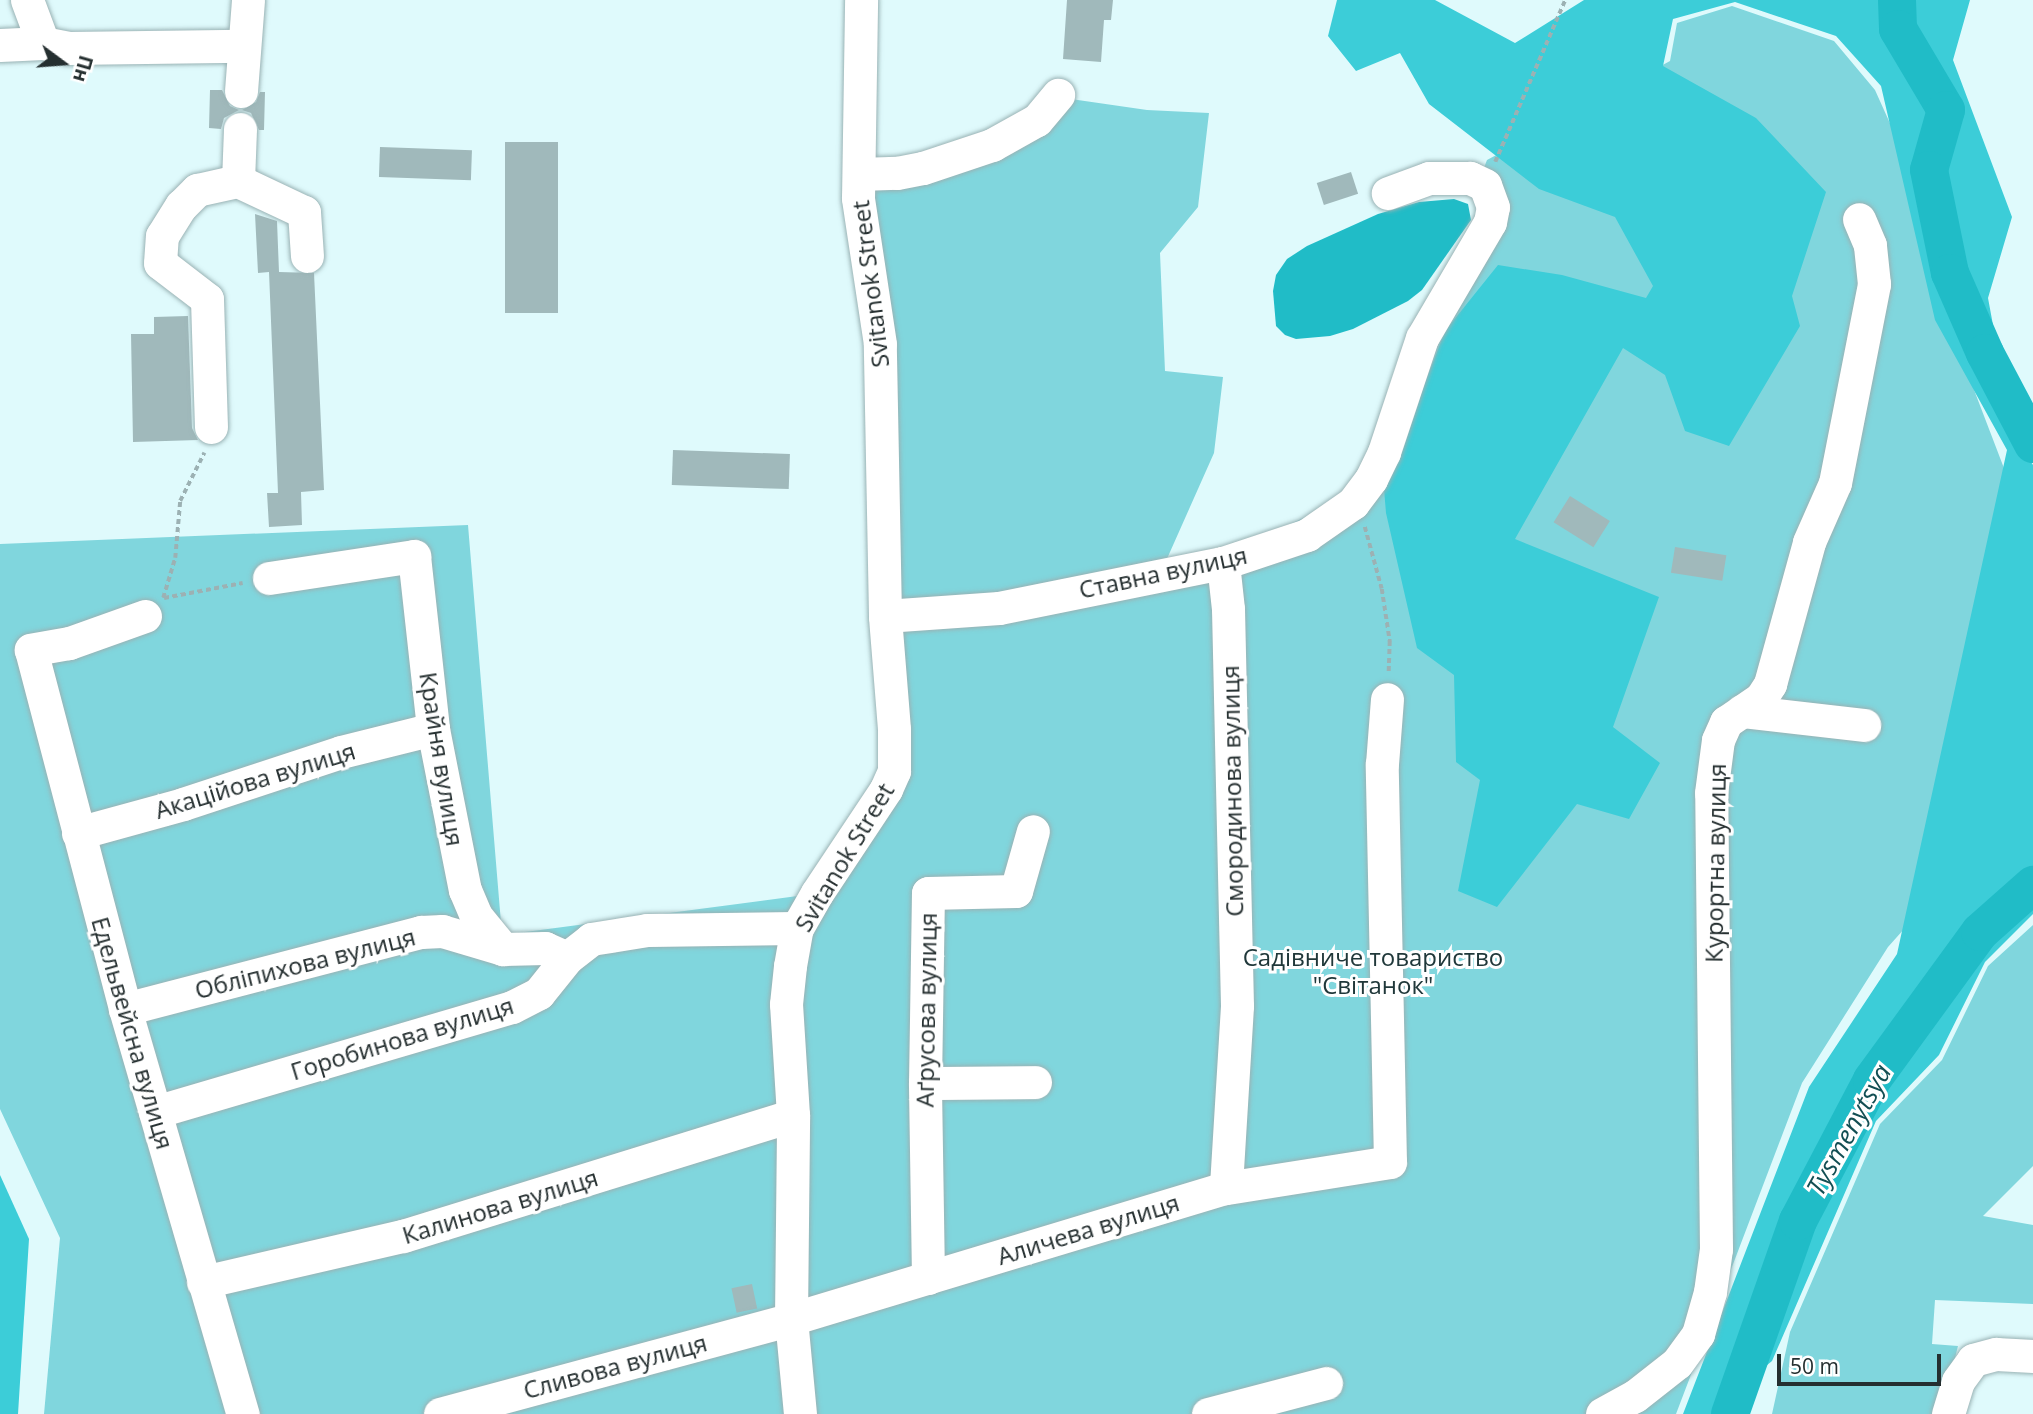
<!DOCTYPE html>
<html>
<head>
<meta charset="utf-8">
<style>
	body { margin:0 }
	#map { position:relative; width:2033px; height:1414px; overflow:hidden; background:#dffafc; font-family:"Open Sans",sans-serif }
	div>[style] { position:absolute }
	.green>* { inset:0; background:#80d6dd }
	.forest>* { inset:0; background:#3ccdd8 }
	.water>* { inset:0; background:#20bcc7 }
	.river>* { height:38px; margin:-19px; padding:0 19px; transform-origin:19px; border-radius:19px; background:#20bcc7 }
	.building>* { inset:0; background:#a0b9bb; transform-origin:0 0 }
	.path>* { height:3.5px; margin-top:-1.75px; transform-origin:0; background:repeating-linear-gradient(90deg,#9cb1b3 0 5px,transparent 0 8.5px) }
	.roads { filter:drop-shadow(0 0 2px #99b2b4) drop-shadow(0 0 2px #99b2b4) }
	.minor>* { height:33px; margin:-16.5px; padding:0 16.5px; transform-origin:16.5px; border-radius:16.5px; background:#fff }
	span { translate:-50% -50%; white-space:nowrap; text-align:center; line-height:1.15; -webkit-text-stroke:6px #fff; paint-order:stroke }
	.street-label { font-size:24px; color:#252f30 }
	.park-label { font-size:24px; color:#20383a }
	.water-label { font-size:26px; color:#134f54; font-style:italic }
	.north { position:absolute; left:28px; top:28px; width:70px; height:70px; -webkit-text-stroke:5px #fff; paint-order:stroke; rotate:106deg; font-size:19px; font-weight:700; line-height:28px; text-align:center; color:#252f30 }
	.north::after { content:''; display:block; margin:auto; width:24px; height:32px; background:#252f30; clip-path:polygon(50% 0,100% 100%,50% 72%,0 100%) }
	.scale { position:absolute; left:1777px; top:1354px; width:164px; height:32px; box-sizing:border-box; border:4px solid #252f30; border-top:0; padding-left:9px; font-size:21px; line-height:24px; white-space:nowrap; color:#252f30; -webkit-text-stroke:5px #fff; paint-order:stroke }
</style>
</head>
<body>
<div id="map">
	<div class="green">
		<i style="clip-path:polygon(1732px 6px,1834px 41px,1875px 90px,1893px 130px,1932px 280px,2033px 544px,1979px 845px,1888px 947px,1802px 1083px,1676px 1414px,44px 1414px,60px 1238px,0 1109px,0 544px,468px 525px,502px 935px,805px 895px,882px 771px,872px 186px,1064px 98px,1147px 110px,1209px 113px,1198px 207px,1160px 253px,1165px 371px,1223px 377px,1214px 453px,1166px 561px,1226px 554px,1346px 498px,1484px 216px,1475px 190px,1487px 160px,1670px 61px,1677px 23px)"></i>
		<i style="clip-path:polygon(2033px 925px,2033px 1166px,1983px 1216px,2033px 1225px,2033px 1304px,1935px 1300px,1932px 1344px,1958px 1346px,1941px 1414px,1772px 1414px,1790px 1332px,1880px 1124px,1942px 1060px,1988px 966px)"></i>
	</div>
	<div class="forest">
		<i style="clip-path:polygon(1337px 0,1435px 0,1515px 43px,1584px 0,1970px 0,1953px 60px,2012px 217px,1988px 298px,2013px 433px,2033px 465px,2033px 914px,1985px 962px,1939px 1055px,1876px 1121px,1772px 1361px,1726px 1399px,1719px 1414px,1683px 1414px,1809px 1087px,1897px 954px,2007px 450px,1935px 320px,1881px 86px,1836px 36px,1735px 2px,1673px 19px,1663px 66px,1756px 118px,1826px 192px,1792px 296px,1800px 326px,1729px 446px,1685px 431px,1665px 375px,1623px 348px,1515px 539px,1659px 597px,1613px 727px,1660px 763px,1629px 819px,1577px 804px,1497px 907px,1458px 891px,1480px 780px,1456px 762px,1454px 675px,1417px 648px,1386px 513px,1384px 489px,1445px 331px,1498px 265px,1562px 275px,1646px 298px,1653px 286px,1615px 217px,1539px 189px,1429px 104px,1400px 53px,1356px 71px,1328px 36px)"></i>
		<i style="clip-path:polygon(0 1175px,29px 1239px,18px 1414px,0 1414px)"></i>
	</div>
	<div class="water">
		<i style="clip-path:polygon(1454px 199px,1468px 204px,1471px 220px,1422px 290px,1408px 301px,1353px 329px,1330px 336px,1296px 339px,1285px 335px,1276px 326px,1273px 291px,1276px 275px,1287px 259px,1307px 246px,1378px 214px,1419px 202px)"></i>
	</div>
	<div class="river">
		<i style="left:1897px;top:0;width:29px;rotate:88deg"></i>
		<i style="left:1898px;top:29px;width:94px;rotate:59.3deg"></i>
		<i style="left:1946px;top:110px;width:62px;rotate:105.8deg"></i>
		<i style="left:1929px;top:170px;width:105px;rotate:78.5deg"></i>
		<i style="left:1950px;top:273px;width:87px;rotate:66.4deg"></i>
		<i style="left:1985px;top:353px;width:103px;rotate:62.2deg"></i>
		<i style="left:1730px;top:1414px;width:205px;rotate:-70.6deg"></i>
		<i style="left:1798px;top:1221px;width:159px;rotate:-62.3deg"></i>
		<i style="left:1872px;top:1080px;width:183px;rotate:-53.9deg"></i>
		<i style="left:1980px;top:932px;width:71px;rotate:-41.6deg"></i>
	</div>
	<div class="building">
		<i style="clip-path:polygon(1067px 0,1113px 0,1111px 20px,1104px 20px,1101px 62px,1063px 59px)"></i>
		<i style="clip-path:polygon(210px 90px,222px 90px,230px 106px,239px 110px,224px 118px,221px 129px,209px 128px)"></i>
		<i style="clip-path:polygon(260px 92px,265px 92px,264px 130px,259px 130px,251px 113px,242px 110px,256px 102px)"></i>
		<i style="left:505px;top:142px;width:53px;height:171px"></i>
		<i style="left:380px;top:147px;width:92px;height:30px;rotate:2deg"></i>
		<i style="left:1351px;top:172px;width:23px;height:36px;rotate:72deg"></i>
		<i style="clip-path:polygon(255px 214px,277px 221px,279px 272px,314px 273px,324px 490px,301px 492px,302px 525px,269px 527px,267px 493px,278px 493px,269px 272px,258px 273px)"></i>
		<i style="clip-path:polygon(188px 316px,192px 428px,198px 440px,133px 442px,131px 334px,154px 334px,154px 317px)"></i>
		<i style="left:673px;top:450px;width:117px;height:35px;rotate:2deg"></i>
		<i style="left:1570px;top:496px;width:47px;height:31px;rotate:32deg"></i>
		<i style="left:1675px;top:547px;width:52px;height:26px;rotate:9deg"></i>
		<i style="left:752px;top:1284px;width:25px;height:21px;rotate:78deg"></i>
	</div>
	<div class="path">
		<i style="left:1495px;top:162px;width:176px;rotate:-66.6deg"></i>
		<i style="left:1365px;top:527px;width:64px;rotate:74.7deg"></i>
		<i style="left:1382px;top:589px;width:53px;rotate:81.3deg"></i>
		<i style="left:1390px;top:641px;width:33px;rotate:92deg"></i>
		<i style="left:163px;top:598px;width:42px;rotate:-73.3deg"></i>
		<i style="left:175px;top:558px;width:57px;rotate:-85deg"></i>
		<i style="left:180px;top:501px;width:54px;rotate:-63.4deg"></i>
		<i style="left:164px;top:598px;width:80px;rotate:-10.8deg"></i>
	</div>
	<div class="roads">
		<div class="minor">
			<i style="left:27px;top:0;width:46px;rotate:69.6deg"></i>
			<i style="left:43px;top:43px;width:25px;rotate:11deg"></i>
			<i style="left:68px;top:48px;width:175px;rotate:-0.7deg"></i>
			<i style="left:0;top:45px;width:43px;rotate:-2.7deg"></i>
			<i style="left:241px;top:91px;width:91px;rotate:-85.6deg"></i>
			<i style="left:859px;top:174px;width:38px;rotate:-2deg"></i>
			<i style="left:897px;top:173px;width:26px;rotate:-11deg"></i>
			<i style="left:923px;top:168px;width:73px;rotate:-18.4deg"></i>
			<i style="left:992px;top:145px;width:51px;rotate:-29.1deg"></i>
			<i style="left:1037px;top:120px;width:33px;rotate:-50deg"></i>
			<i style="left:238px;top:181px;width:52px;rotate:-87.8deg"></i>
			<i style="left:211px;top:427px;width:128px;rotate:-91.8deg"></i>
			<i style="left:207px;top:299px;width:59px;rotate:-142.5deg"></i>
			<i style="left:160px;top:263px;width:27px;rotate:-86deg"></i>
			<i style="left:162px;top:236px;width:36px;rotate:-58deg"></i>
			<i style="left:181px;top:206px;width:23px;rotate:-45deg"></i>
			<i style="left:197px;top:190px;width:42px;rotate:-12.4deg"></i>
			<i style="left:238px;top:181px;width:73px;rotate:25.2deg"></i>
			<i style="left:304px;top:212px;width:44px;rotate:86.1deg"></i>
			<i style="left:1223px;top:563px;width:46px;rotate:83.8deg"></i>
			<i style="left:1228px;top:609px;width:397px;rotate:88.7deg"></i>
			<i style="left:1237px;top:1006px;width:182px;rotate:93.5deg"></i>
			<i style="left:269px;top:578px;width:147px;rotate:-8.6deg"></i>
			<i style="left:414px;top:556px;width:174px;rotate:83.7deg"></i>
			<i style="left:433px;top:729px;width:164px;rotate:78.8deg"></i>
			<i style="left:465px;top:890px;width:28px;rotate:67deg"></i>
			<i style="left:476px;top:916px;width:43px;rotate:50.7deg"></i>
			<i style="left:145px;top:616px;width:81px;rotate:160.4deg"></i>
			<i style="left:69px;top:643px;width:39px;rotate:170deg"></i>
			<i style="left:31px;top:650px;width:371px;rotate:75.3deg"></i>
			<i style="left:125px;top:1009px;width:422px;rotate:73.8deg"></i>
			<i style="left:885px;top:616px;width:114px;rotate:-4deg"></i>
			<i style="left:999px;top:608px;width:228px;rotate:-11.4deg"></i>
			<i style="left:1223px;top:563px;width:89px;rotate:-18.4deg"></i>
			<i style="left:1307px;top:535px;width:56px;rotate:-34.8deg"></i>
			<i style="left:1353px;top:503px;width:30px;rotate:-53deg"></i>
			<i style="left:1371px;top:479px;width:30px;rotate:-64deg"></i>
			<i style="left:1384px;top:452px;width:120px;rotate:-71.6deg"></i>
			<i style="left:1422px;top:338px;width:134px;rotate:-59.6deg"></i>
			<i style="left:1490px;top:222px;width:15px;rotate:-79deg"></i>
			<i style="left:1493px;top:207px;width:23px;rotate:-110deg"></i>
			<i style="left:1485px;top:185px;width:17px;rotate:-155deg"></i>
			<i style="left:1470px;top:178px;width:41px;rotate:180deg"></i>
			<i style="left:1429px;top:178px;width:44px;rotate:159.9deg"></i>
			<i style="left:1742px;top:711px;width:123px;rotate:6.5deg"></i>
			<i style="left:78px;top:833px;width:109px;rotate:-15.4deg"></i>
			<i style="left:183px;top:804px;width:166px;rotate:-18.2deg"></i>
			<i style="left:341px;top:752px;width:95px;rotate:-14deg"></i>
			<i style="left:125px;top:1009px;width:306px;rotate:-14.6deg"></i>
			<i style="left:421px;top:932px;width:21px;rotate:-3deg"></i>
			<i style="left:442px;top:931px;width:64px;rotate:16.4deg"></i>
			<i style="left:503px;top:949px;width:42px;rotate:-1.4deg"></i>
			<i style="left:545px;top:948px;width:24px;rotate:24deg"></i>
			<i style="left:925px;top:1083px;width:110px;rotate:-0.5deg"></i>
			<i style="left:155px;top:1112px;width:372px;rotate:-16.4deg"></i>
			<i style="left:512px;top:1007px;width:30px;rotate:-27deg"></i>
			<i style="left:539px;top:993px;width:45px;rotate:-51.3deg"></i>
			<i style="left:567px;top:958px;width:31px;rotate:-38deg"></i>
			<i style="left:591px;top:939px;width:57px;rotate:-9.1deg"></i>
			<i style="left:647px;top:930px;width:150px;rotate:-0.8deg"></i>
			<i style="left:928px;top:1278px;width:195px;rotate:-90.9deg"></i>
			<i style="left:925px;top:1083px;width:190px;rotate:-89.1deg"></i>
			<i style="left:928px;top:893px;width:88px;rotate:-1.3deg"></i>
			<i style="left:1016px;top:891px;width:62px;rotate:-74.2deg"></i>
			<i style="left:203px;top:1282px;width:205px;rotate:-13deg"></i>
			<i style="left:403px;top:1236px;width:408px;rotate:-17.2deg"></i>
			<i style="left:440px;top:1414px;width:364px;rotate:-15.1deg"></i>
			<i style="left:791px;top:1319px;width:454px;rotate:-16.8deg"></i>
			<i style="left:1226px;top:1188px;width:166px;rotate:-9deg"></i>
			<i style="left:1390px;top:1162px;width:398px;rotate:-91.2deg"></i>
			<i style="left:1382px;top:764px;width:65px;rotate:-85.6deg"></i>
			<i style="left:800px;top:1414px;width:95px;rotate:-95.4deg"></i>
			<i style="left:791px;top:1319px;width:204px;rotate:-89.4deg"></i>
			<i style="left:793px;top:1115px;width:111px;rotate:-93.6deg"></i>
			<i style="left:786px;top:1004px;width:38px;rotate:-84deg"></i>
			<i style="left:790px;top:966px;width:39px;rotate:-80deg"></i>
			<i style="left:797px;top:928px;width:40px;rotate:-60.3deg"></i>
			<i style="left:817px;top:893px;width:125px;rotate:-56.4deg"></i>
			<i style="left:886px;top:789px;width:20px;rotate:-66deg"></i>
			<i style="left:894px;top:771px;width:42px;rotate:-90deg"></i>
			<i style="left:894px;top:729px;width:113px;rotate:-94.6deg"></i>
			<i style="left:885px;top:616px;width:272px;rotate:-91.1deg"></i>
			<i style="left:880px;top:344px;width:148px;rotate:-98.6deg"></i>
			<i style="left:858px;top:198px;width:198px;rotate:-89.1deg"></i>
			<i style="left:1208px;top:1414px;width:122px;rotate:-14.7deg"></i>
			<i style="left:1602px;top:1414px;width:38px;rotate:-29deg"></i>
			<i style="left:1635px;top:1396px;width:53px;rotate:-38.2deg"></i>
			<i style="left:1677px;top:1363px;width:36px;rotate:-54deg"></i>
			<i style="left:1698px;top:1334px;width:44px;rotate:-74.1deg"></i>
			<i style="left:1710px;top:1292px;width:43px;rotate:-82.1deg"></i>
			<i style="left:1716px;top:1249px;width:456px;rotate:-90.6deg"></i>
			<i style="left:1711px;top:793px;width:53px;rotate:-82.5deg"></i>
			<i style="left:1718px;top:740px;width:20px;rotate:-66deg"></i>
			<i style="left:1726px;top:722px;width:42px;rotate:-34.4deg"></i>
			<i style="left:1761px;top:698px;width:17px;rotate:-57deg"></i>
			<i style="left:1770px;top:684px;width:147px;rotate:-74.6deg"></i>
			<i style="left:1809px;top:542px;width:64px;rotate:-66.2deg"></i>
			<i style="left:1835px;top:483px;width:203px;rotate:-78.9deg"></i>
			<i style="left:1874px;top:284px;width:39px;rotate:-96deg"></i>
			<i style="left:1870px;top:245px;width:28px;rotate:-113deg"></i>
			<i style="left:1948px;top:1414px;width:34px;rotate:-73deg"></i>
			<i style="left:1958px;top:1381px;width:26px;rotate:-54deg"></i>
			<i style="left:1973px;top:1360px;width:24px;rotate:-15deg"></i>
			<i style="left:1996px;top:1354px;width:37px;rotate:3deg"></i>
		</div>
	</div>
	<div class="street-label">
		<span style="left:870px;top:284px;rotate:-97deg">Svitanok Street</span>
		<span style="left:1163px;top:572px;rotate:-12deg">Ставна вулиця</span>
		<span style="left:442px;top:759px;rotate:81deg">Крайня вулиця</span>
		<span style="left:255px;top:780px;rotate:-17deg">Акаційова вулиця</span>
		<span style="left:1232px;top:791px;rotate:-91deg">Смородинова вулиця</span>
		<span style="left:844px;top:857px;rotate:-59deg">Svitanok Street</span>
		<span style="left:1715px;top:863px;rotate:-89deg">Курортна вулиця</span>
		<span style="left:305px;top:963px;rotate:-14deg">Обліпихова вулиця</span>
		<span style="left:926px;top:1010px;rotate:-89deg">Аґрусова вулиця</span>
		<span style="left:133px;top:1033px;rotate:74deg">Едельвейсна вулиця</span>
		<span style="left:402px;top:1038px;rotate:-17deg">Горобинова вулиця</span>
		<span style="left:500px;top:1206px;rotate:-17deg">Калинова вулиця</span>
		<span style="left:1088px;top:1229px;rotate:-17deg">Аличева вулиця</span>
		<span style="left:615px;top:1366px;rotate:-15deg">Сливова вулиця</span>
	</div>
	<div class="park-label">
		<span style="left:1373px;top:971px">Садівниче товариство<br>"Світанок"</span>
	</div>
	<div class="water-label">
		<span style="left:1849px;top:1130px;rotate:-61deg">Tysmenytsya</span>
	</div>
	<div class="north">Пн</div>
	<div class="scale">50 m</div>
</div>
</body>
</html>
